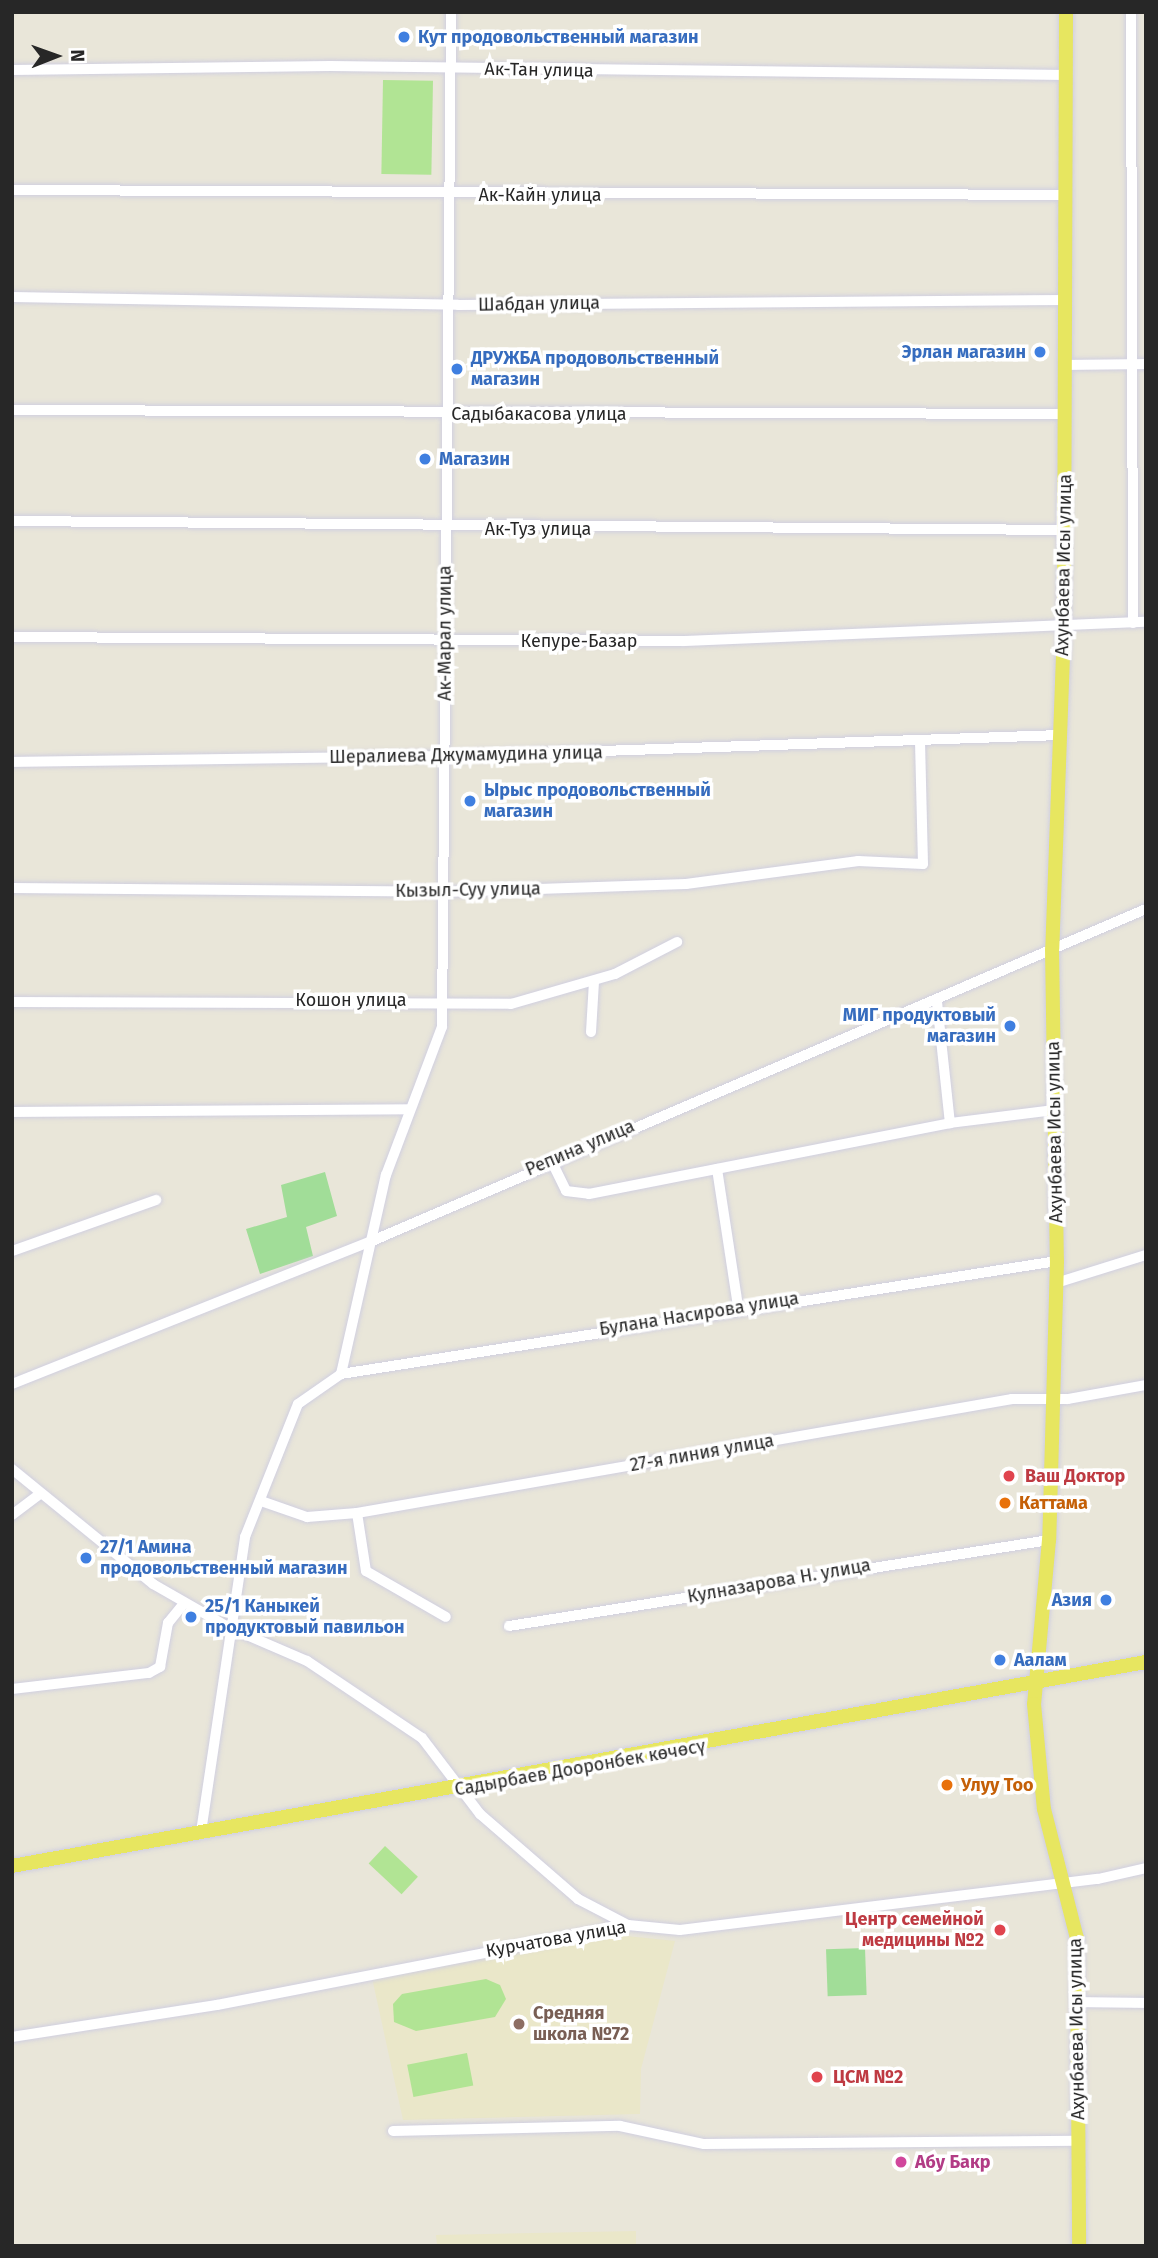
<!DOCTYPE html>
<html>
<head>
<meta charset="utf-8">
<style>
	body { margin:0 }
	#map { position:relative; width:1158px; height:2258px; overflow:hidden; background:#e9e6d9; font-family:"Fira Sans",sans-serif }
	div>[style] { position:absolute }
	.education>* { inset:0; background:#eae7c9 }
	.green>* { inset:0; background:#a1dd98; transform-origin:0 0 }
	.pitch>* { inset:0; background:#b1e494; transform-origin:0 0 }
	.roads { filter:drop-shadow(0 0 2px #d0cfe0) drop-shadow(0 0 2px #d0cfe0) }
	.minor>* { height:10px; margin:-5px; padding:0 5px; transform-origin:5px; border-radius:5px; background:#fff }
	.major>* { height:14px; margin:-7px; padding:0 7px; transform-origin:7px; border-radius:7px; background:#e7e660 }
	.dots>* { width:19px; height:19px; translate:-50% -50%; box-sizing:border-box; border:4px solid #fff; border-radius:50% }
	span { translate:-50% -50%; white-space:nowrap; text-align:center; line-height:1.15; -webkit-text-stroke:7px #fff; paint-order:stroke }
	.shop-label { font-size:18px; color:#366cbe; font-weight:700 }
	.left { translate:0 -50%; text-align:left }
	.right { translate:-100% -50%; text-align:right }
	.street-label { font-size:18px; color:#272727 }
	.health-label { font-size:18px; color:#be3a42; font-weight:700 }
	.food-label { font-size:18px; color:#c56008; font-weight:700 }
	.education-label { font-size:18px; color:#785e54; font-weight:700 }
	.hotel-label { font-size:18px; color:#b23c85; font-weight:700 }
	.frame { position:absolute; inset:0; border:14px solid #272727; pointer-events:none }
	.north { position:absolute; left:21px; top:21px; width:70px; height:70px; -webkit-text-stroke:5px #fff; paint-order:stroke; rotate:89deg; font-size:19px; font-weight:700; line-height:28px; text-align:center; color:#272727 }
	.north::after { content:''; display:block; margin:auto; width:24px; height:32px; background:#272727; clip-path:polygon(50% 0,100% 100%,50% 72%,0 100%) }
</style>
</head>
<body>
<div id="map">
	<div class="education">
		<i style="clip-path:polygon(616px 1935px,675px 1941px,641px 2069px,640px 2114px,403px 2120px,372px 1978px)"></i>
		<i style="clip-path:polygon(636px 2231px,636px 2246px,437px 2246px,436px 2235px)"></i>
	</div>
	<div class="green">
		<i style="clip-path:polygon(325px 1172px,337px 1216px,306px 1227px,313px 1256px,260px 1274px,246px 1229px,287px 1217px,281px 1185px)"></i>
		<i style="left:865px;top:1948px;width:47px;height:39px;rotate:88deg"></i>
	</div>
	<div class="pitch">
		<i style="left:383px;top:80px;width:50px;height:94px;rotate:1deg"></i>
		<i style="left:385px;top:1846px;width:45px;height:24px;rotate:43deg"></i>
		<i style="clip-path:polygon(486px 1979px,500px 1985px,506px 1999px,495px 2017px,416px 2031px,394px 2022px,393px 2004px,402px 1994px)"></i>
		<i style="left:467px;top:2053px;width:33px;height:61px;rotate:79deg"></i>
	</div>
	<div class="roads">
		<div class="minor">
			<i style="left:1131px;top:12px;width:611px;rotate:89.81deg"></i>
			<i style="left:12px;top:70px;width:318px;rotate:-0.7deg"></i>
			<i style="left:330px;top:66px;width:737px;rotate:0.7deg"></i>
			<i style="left:12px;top:190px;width:1055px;rotate:0.27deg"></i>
			<i style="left:12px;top:297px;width:446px;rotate:1deg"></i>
			<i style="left:458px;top:305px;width:609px;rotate:-0.47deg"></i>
			<i style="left:1066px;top:365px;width:80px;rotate:-0.7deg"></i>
			<i style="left:12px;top:410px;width:1054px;rotate:0.22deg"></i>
			<i style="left:12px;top:521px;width:1052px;rotate:0.49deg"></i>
			<i style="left:12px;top:637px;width:672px;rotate:0.34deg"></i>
			<i style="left:684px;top:641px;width:462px;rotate:-2.4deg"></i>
			<i style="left:12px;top:762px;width:447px;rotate:-0.8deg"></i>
			<i style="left:459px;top:756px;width:602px;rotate:-2deg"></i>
			<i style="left:12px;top:888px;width:433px;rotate:0.5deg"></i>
			<i style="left:445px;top:892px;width:241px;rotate:-1.9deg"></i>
			<i style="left:686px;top:884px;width:174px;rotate:-7.6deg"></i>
			<i style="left:858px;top:861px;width:65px;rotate:2.6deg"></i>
			<i style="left:923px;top:864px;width:124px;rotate:-91.4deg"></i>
			<i style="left:12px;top:1002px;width:499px;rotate:0.2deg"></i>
			<i style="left:511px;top:1004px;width:108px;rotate:-16.1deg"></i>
			<i style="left:615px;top:974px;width:70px;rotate:-27.3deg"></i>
			<i style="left:937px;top:1002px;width:122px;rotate:83.9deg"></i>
			<i style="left:591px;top:1032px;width:51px;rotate:-86.6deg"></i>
			<i style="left:12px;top:1112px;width:398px;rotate:-0.4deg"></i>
			<i style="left:551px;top:1160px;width:34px;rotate:64deg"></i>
			<i style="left:566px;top:1191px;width:23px;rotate:7deg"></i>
			<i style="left:589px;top:1194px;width:368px;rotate:-11.1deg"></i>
			<i style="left:950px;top:1123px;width:106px;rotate:-7.1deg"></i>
			<i style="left:717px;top:1169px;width:140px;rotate:81.3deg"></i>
			<i style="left:12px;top:1251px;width:153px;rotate:-19.5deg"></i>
			<i style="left:1056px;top:1283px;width:94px;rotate:-17.3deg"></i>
			<i style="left:341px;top:1374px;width:725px;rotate:-8.97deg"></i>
			<i style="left:12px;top:1384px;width:387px;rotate:-21.7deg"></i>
			<i style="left:372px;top:1241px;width:842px;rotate:-23.22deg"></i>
			<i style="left:12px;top:1469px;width:182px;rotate:39.2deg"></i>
			<i style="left:153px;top:1584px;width:86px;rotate:29.8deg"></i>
			<i style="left:228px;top:1627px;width:86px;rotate:23.3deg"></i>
			<i style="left:307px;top:1661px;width:138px;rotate:33.8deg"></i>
			<i style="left:422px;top:1738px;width:96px;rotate:52.7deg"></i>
			<i style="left:480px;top:1814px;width:130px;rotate:40.9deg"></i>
			<i style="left:578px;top:1899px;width:56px;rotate:27.5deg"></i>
			<i style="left:261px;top:1501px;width:49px;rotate:19.2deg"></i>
			<i style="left:307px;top:1517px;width:50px;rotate:-4.6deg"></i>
			<i style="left:357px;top:1513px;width:665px;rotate:-9.87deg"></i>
			<i style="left:1012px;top:1399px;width:56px"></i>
			<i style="left:1068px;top:1399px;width:79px;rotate:-10.2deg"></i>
			<i style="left:357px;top:1513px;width:59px;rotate:81.2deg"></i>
			<i style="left:366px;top:1571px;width:92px;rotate:29.9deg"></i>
			<i style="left:12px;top:1515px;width:34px;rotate:-37deg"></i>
			<i style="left:509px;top:1626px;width:547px;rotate:-9.05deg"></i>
			<i style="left:12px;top:1689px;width:138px;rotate:-6.7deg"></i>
			<i style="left:149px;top:1673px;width:13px;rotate:-29deg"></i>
			<i style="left:160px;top:1667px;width:45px;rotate:-79.7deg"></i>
			<i style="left:168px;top:1623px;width:26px;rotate:-51deg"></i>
			<i style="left:201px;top:1832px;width:298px;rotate:-81.5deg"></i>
			<i style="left:245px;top:1537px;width:143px;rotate:-68.3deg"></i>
			<i style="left:298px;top:1404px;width:52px;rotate:-34.9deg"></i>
			<i style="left:341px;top:1374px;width:204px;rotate:-77.3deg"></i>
			<i style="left:386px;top:1175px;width:158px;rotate:-69.3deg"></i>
			<i style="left:442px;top:1027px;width:1015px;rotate:-89.49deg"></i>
			<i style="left:1077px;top:2002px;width:69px;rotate:0.8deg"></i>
			<i style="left:12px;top:2037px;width:207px;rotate:-8.9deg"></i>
			<i style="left:217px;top:2005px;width:419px;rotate:-11deg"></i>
			<i style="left:628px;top:1925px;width:52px;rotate:5.5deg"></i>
			<i style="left:680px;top:1930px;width:421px;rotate:-7deg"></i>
			<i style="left:1098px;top:1879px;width:49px;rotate:-12.9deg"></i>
			<i style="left:393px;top:2131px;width:227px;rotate:-1.3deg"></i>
			<i style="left:620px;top:2126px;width:86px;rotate:12.1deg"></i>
			<i style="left:704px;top:2144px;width:374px;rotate:-0.5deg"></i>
		</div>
		<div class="major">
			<i style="left:1066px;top:12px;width:616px;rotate:90.19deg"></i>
			<i style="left:1064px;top:628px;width:321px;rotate:92.1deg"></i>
			<i style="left:1052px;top:949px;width:312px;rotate:89.1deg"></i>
			<i style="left:1057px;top:1261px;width:279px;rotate:91.6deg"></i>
			<i style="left:1049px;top:1540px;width:165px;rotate:95.2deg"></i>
			<i style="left:1034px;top:1704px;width:105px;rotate:84.6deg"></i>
			<i style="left:1044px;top:1809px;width:133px;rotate:75.7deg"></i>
			<i style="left:1077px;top:1938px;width:308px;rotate:89.6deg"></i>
			<i style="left:12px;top:1866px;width:1152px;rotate:-10.2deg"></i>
		</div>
	</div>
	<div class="dots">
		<i style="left:404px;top:37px;background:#3f7fe0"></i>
		<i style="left:1040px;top:352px;background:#3f7fe0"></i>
		<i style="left:457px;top:369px;background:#3f7fe0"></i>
		<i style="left:425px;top:459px;background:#3f7fe0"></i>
		<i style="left:470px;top:801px;background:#3f7fe0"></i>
		<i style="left:1010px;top:1026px;background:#3f7fe0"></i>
		<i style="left:1009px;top:1476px;background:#e0444e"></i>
		<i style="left:1005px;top:1503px;background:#e8710a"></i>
		<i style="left:86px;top:1558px;background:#3f7fe0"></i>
		<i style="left:1106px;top:1600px;background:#3f7fe0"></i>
		<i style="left:191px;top:1617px;background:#3f7fe0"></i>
		<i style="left:1000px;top:1660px;background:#3f7fe0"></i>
		<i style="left:947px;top:1785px;background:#e8710a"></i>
		<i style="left:1000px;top:1930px;background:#e0444e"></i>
		<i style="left:519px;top:2024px;background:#8d6e63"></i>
		<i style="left:817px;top:2077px;background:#e0444e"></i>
		<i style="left:901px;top:2162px;background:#d1479c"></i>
	</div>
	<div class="shop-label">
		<span class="left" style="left:418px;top:37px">Кут продовольственный магазин</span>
		<span class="right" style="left:1026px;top:352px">Эрлан магазин</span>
		<span class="left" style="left:471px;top:369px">ДРУЖБА продовольственный<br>магазин</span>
		<span class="left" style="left:439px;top:459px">Магазин</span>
		<span class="left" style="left:484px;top:801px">Ырыс продовольственный<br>магазин</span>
		<span class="right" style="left:996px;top:1026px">МИГ продуктовый<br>магазин</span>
		<span class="left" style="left:100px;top:1558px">27/1 Амина<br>продовольственный магазин</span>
		<span class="right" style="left:1092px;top:1600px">Азия</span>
		<span class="left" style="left:205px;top:1617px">25/1 Каныкей<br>продуктовый павильон</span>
		<span class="left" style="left:1014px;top:1660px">Аалам</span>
	</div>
	<div class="street-label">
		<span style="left:539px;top:70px;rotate:1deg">Ак-Тан улица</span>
		<span style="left:540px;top:195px">Ак-Кайн улица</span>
		<span style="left:539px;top:304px;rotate:-1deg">Шабдан улица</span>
		<span style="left:539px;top:414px">Садыбакасова улица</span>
		<span style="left:538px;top:529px">Ак-Туз улица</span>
		<span style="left:1064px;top:565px;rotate:-89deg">Ахунбаева Исы улица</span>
		<span style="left:445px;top:633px;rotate:-90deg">Ак-Марал улица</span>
		<span style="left:579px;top:641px">Кепуре-Базар</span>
		<span style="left:466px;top:755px;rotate:-1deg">Шералиева Джумамудина улица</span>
		<span style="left:468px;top:890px;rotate:-1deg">Кызыл-Суу улица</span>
		<span style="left:351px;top:1000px">Кошон улица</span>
		<span style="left:1055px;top:1132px;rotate:-91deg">Ахунбаева Исы улица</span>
		<span style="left:580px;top:1148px;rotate:-23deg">Репина улица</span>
		<span style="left:699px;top:1314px;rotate:-9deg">Булана Насирова улица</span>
		<span style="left:702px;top:1453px;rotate:-10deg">27-я линия улица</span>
		<span style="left:779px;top:1581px;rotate:-10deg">Кулназарова Н. улица</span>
		<span style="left:580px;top:1768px;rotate:-10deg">Садырбаев Дооронбек көчөсү</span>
		<span style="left:556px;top:1939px;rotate:-10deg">Курчатова улица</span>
		<span style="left:1077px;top:2029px;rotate:-91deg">Ахунбаева Исы улица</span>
	</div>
	<div class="health-label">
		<span class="left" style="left:1025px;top:1476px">Ваш Доктор</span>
		<span class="right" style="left:984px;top:1930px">Центр семейной<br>медицины №2</span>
		<span class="left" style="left:833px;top:2077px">ЦСМ №2</span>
	</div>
	<div class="food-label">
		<span class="left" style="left:1019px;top:1503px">Каттама</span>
		<span class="left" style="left:961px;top:1785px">Улуу Тоо</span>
	</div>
	<div class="education-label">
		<span class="left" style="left:533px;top:2024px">Средняя<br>школа №72</span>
	</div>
	<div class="hotel-label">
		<span class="left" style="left:915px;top:2162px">Абу Бакр</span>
	</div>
	<div class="frame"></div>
	<div class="north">N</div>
</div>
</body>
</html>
